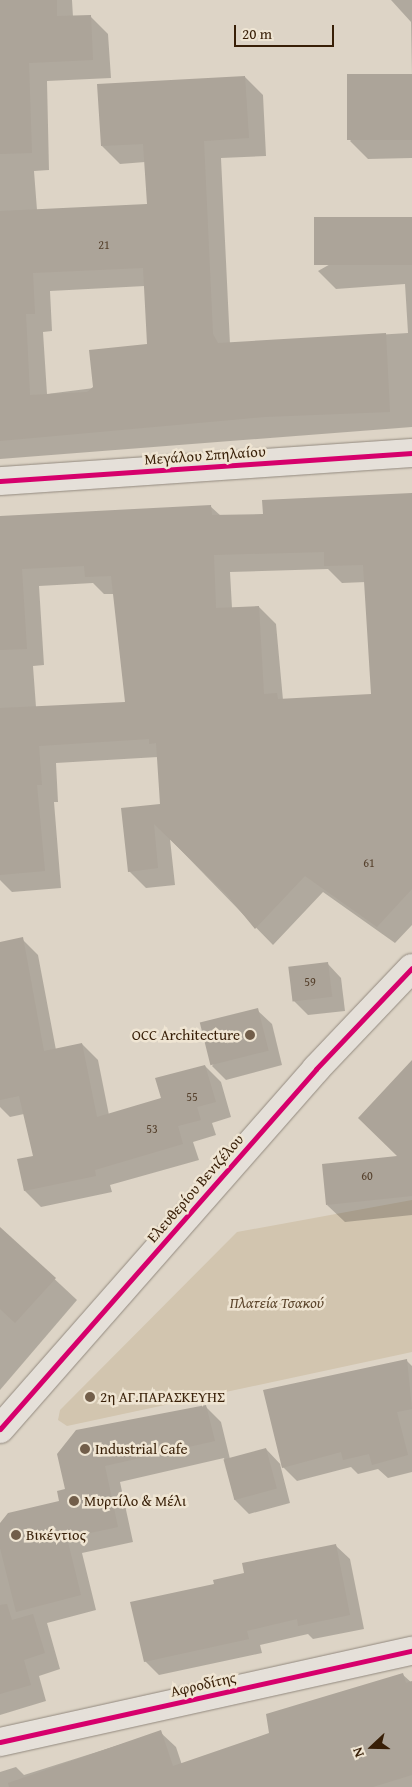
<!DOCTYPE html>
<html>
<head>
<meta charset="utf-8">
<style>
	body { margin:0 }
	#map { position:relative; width:412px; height:1787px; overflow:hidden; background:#ddd4c6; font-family:"Gentium Book Plus",serif }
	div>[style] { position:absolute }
	.green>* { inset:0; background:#d2c5af }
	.shadow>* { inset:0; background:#0003 }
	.building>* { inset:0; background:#aca499; transform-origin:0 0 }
	.roads { filter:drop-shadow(0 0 1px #92897e) drop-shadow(0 0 1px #92897e) }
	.minor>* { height:28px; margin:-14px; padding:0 14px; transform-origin:14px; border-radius:14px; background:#e5e0d9 }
	.cycleway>* { height:5px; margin:-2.5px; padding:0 2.5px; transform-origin:2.5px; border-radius:2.5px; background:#d6006c }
	.dots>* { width:14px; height:14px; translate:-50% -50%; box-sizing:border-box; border:2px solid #efe5d3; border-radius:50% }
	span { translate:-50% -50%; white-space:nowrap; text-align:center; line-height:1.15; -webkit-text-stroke:5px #efe5d3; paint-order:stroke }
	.number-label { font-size:12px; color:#55402c }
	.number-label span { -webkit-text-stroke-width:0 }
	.street-label { font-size:15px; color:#381f07 }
	.poi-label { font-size:15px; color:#381f07 }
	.right { translate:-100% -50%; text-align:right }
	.left { translate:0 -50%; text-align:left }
	.park-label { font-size:15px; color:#5c452c; font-style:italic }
	.north { position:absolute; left:347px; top:1722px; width:50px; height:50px; -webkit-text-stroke:4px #efe5d3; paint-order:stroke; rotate:249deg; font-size:14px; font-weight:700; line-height:20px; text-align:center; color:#381f07 }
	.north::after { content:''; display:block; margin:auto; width:18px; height:22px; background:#381f07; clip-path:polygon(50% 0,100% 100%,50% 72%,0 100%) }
	.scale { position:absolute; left:234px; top:25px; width:100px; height:22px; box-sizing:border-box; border:2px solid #381f07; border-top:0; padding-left:6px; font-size:15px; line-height:18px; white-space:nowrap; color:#381f07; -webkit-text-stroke:4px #efe5d3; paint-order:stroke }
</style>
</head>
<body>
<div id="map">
	<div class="green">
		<i style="clip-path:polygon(412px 1200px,412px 1352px,67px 1426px,58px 1420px,60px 1410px,237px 1232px)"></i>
	</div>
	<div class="shadow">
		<i style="clip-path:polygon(evenodd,0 0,72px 0,73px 17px,90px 16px,108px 34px,111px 78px,47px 81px,49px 170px,34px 171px,37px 210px,148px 205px,145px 162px,120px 164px,102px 146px,245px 77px,263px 95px,266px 156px,221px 158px,230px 344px,408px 333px,405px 284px,336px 289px,318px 271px,412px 218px,412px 427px,0 459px,0 0,145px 286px,148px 345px,94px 388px,47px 394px,43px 332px,52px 331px,50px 291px,145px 286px)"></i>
		<i style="clip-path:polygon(391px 0,412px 0,412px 158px,368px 159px,350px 141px,412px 76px,411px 22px)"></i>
		<i style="clip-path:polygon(evenodd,412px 494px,412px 925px,395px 943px,323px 892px,273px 945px,170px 839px,175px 885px,146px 888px,129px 871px,162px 805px,158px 757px,56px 763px,58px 802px,54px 802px,61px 888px,12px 892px,0 880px,0 526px,210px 506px,221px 516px,264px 516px,412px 494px,328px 569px,342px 583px,366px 582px,372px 695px,283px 700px,276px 624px,259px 607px,232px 608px,230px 572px,328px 569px,412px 494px,93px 583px,104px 594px,114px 594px,126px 704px,36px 707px,33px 666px,44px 665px,39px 586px,93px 583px)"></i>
		<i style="clip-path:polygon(22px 939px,38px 955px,56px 1050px,82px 1044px,98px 1060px,109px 1115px,163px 1098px,205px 1066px,221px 1082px,231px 1117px,212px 1123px,216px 1135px,193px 1142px,199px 1160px,110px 1185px,112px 1192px,41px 1207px,25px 1191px,34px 1157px,24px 1114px,10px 1117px,0 1107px,0 943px)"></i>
		<i style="clip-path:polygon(327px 963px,341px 978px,345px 1011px,308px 1015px,294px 1001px)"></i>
		<i style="clip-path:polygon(257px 1010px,272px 1024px,282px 1065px,226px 1080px,212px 1066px)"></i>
		<i style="clip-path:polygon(412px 1062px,412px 1215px,345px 1222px,327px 1205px,399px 1157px)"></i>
		<i style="clip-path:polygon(3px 1231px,77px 1300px,0 1390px,0 1235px)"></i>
		<i style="clip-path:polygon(406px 1360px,412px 1366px,412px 1472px,388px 1478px,378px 1469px,358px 1474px,351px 1467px,297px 1481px,280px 1464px,290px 1503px,249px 1514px,235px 1500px,224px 1458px,120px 1482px,133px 1542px,82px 1553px,96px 1610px,47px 1623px,60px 1669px,39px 1676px,46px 1701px,0 1715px,0 1525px,60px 1502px,67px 1490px,58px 1454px,205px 1406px,221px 1422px,230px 1459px,266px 1449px,283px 1467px)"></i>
		<i style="clip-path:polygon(335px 1545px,350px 1559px,364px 1629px,313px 1639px,308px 1634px,260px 1645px,262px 1653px,159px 1675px,145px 1661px,246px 1574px)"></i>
		<i style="clip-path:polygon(402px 1674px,412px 1683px,412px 1787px,0 1787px,0 1772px,16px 1767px,24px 1775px,160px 1732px,176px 1747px,182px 1765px,271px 1734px)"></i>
	</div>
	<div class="building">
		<i style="clip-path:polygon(0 0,57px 0,57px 16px,91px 15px,93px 60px,29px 63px,32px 153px,0 154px)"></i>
		<i style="left:412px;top:74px;width:66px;height:65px;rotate:90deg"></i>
		<i style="clip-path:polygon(evenodd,245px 76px,249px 138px,204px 141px,213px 334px,218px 343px,386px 333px,390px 412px,265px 417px,0 441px,0 211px,147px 204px,143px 144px,101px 146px,97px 84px,245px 76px,143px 268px,147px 344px,89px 350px,93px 387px,87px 392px,30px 395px,26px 314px,35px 314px,33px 273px,143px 268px)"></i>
		<i style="left:412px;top:217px;width:48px;height:98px;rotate:90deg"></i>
		<i style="clip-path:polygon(evenodd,412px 493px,412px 889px,377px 927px,305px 876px,255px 929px,227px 895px,154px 824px,158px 868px,128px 872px,121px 808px,160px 804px,156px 743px,149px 744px,149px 739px,39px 746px,42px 785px,37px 785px,45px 871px,0 875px,0 708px,125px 702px,111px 576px,85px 577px,84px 566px,22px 569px,27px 649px,0 650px,0 516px,211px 505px,212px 515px,263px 514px,262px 500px,412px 493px,324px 552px,324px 566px,363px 565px,371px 694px,278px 699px,277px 693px,264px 694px,259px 606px,216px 608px,214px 555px,324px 552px)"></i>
		<i style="clip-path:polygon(23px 937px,44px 1051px,82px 1043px,97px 1117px,161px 1098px,155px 1078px,205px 1065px,216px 1102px,197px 1107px,201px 1120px,178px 1126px,183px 1144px,95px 1170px,96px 1176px,24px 1191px,17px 1159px,33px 1156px,19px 1096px,0 1100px,0 942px)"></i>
		<i style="left:328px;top:962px;width:35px;height:40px;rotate:83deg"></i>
		<i style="left:258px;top:1008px;width:44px;height:60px;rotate:76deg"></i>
		<i style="clip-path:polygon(412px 1060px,412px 1196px,326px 1205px,322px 1164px,397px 1156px,358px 1118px)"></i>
		<i style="clip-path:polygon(0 1227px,56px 1278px,15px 1323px,0 1309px)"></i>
		<i style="clip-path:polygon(407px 1359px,412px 1409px,397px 1412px,408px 1455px,372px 1465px,369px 1454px,343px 1460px,341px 1452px,282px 1468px,263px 1390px)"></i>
		<i style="clip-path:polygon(206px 1405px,215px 1441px,105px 1466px,118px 1527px,67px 1538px,81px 1595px,16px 1612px,0 1548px,0 1523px,8px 1513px,59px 1501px,57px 1491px,65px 1489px,57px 1454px,76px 1430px)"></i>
		<i style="left:266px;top:1448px;width:42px;height:44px;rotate:75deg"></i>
		<i style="clip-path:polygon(336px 1544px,350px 1615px,298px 1626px,297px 1619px,247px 1631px,249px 1639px,144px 1662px,130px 1602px,214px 1584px,213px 1580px,244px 1573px,242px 1563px)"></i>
		<i style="clip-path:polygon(7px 1604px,12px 1620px,33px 1614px,45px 1653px,24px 1660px,31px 1685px,0 1694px,0 1605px)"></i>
		<i style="clip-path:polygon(403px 1673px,406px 1683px,412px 1681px,412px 1775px,373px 1787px,9px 1787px,8px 1783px,161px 1730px,173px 1766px,269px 1733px,266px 1714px)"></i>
	</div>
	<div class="roads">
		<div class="minor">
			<i style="left:0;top:481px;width:413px;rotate:-3.9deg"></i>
			<i style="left:0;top:1429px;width:479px;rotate:-48.7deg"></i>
			<i style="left:316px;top:1069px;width:139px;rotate:-46.5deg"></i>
			<i style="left:0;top:1742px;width:422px;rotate:-12.5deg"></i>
		</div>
	</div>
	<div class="cycleway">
		<i style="left:0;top:481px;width:413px;rotate:-3.9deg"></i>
		<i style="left:0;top:1429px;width:479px;rotate:-48.7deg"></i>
		<i style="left:316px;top:1069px;width:139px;rotate:-46.5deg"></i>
		<i style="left:0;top:1742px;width:422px;rotate:-12.5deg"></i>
	</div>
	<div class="dots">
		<i style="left:250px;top:1035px;background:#725e4a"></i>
		<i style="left:90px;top:1397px;background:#725e4a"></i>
		<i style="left:85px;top:1449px;background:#725e4a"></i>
		<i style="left:74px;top:1501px;background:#725e4a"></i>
		<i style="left:16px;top:1535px;background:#725e4a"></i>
	</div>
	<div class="number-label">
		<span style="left:104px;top:245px">21</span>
		<span style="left:369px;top:863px">61</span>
		<span style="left:310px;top:982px">59</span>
		<span style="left:192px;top:1097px">55</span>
		<span style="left:152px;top:1129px">53</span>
		<span style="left:367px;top:1176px">60</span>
	</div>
	<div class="street-label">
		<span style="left:205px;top:455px;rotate:-4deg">Μεγάλου Σπηλαίου</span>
		<span style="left:195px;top:1188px;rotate:-49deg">Ελευθερίου Βενιζέλου</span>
		<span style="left:203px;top:1684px;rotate:-13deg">Αφροδίτης</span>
	</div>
	<div class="poi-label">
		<span class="right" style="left:240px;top:1035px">OCC Architecture</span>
		<span class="left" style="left:100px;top:1397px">2η ΑΓ.ΠΑΡΑΣΚΕΥΗΣ</span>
		<span class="left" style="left:95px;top:1449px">Industrial Cafe</span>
		<span class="left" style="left:84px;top:1501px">Μυρτίλο &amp; Μέλι</span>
		<span class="left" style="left:26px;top:1535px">Βικέντιος</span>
	</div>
	<div class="park-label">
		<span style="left:277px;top:1303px">Πλατεία Τσακού</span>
	</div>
	<div class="north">N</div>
	<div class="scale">20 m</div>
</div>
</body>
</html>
